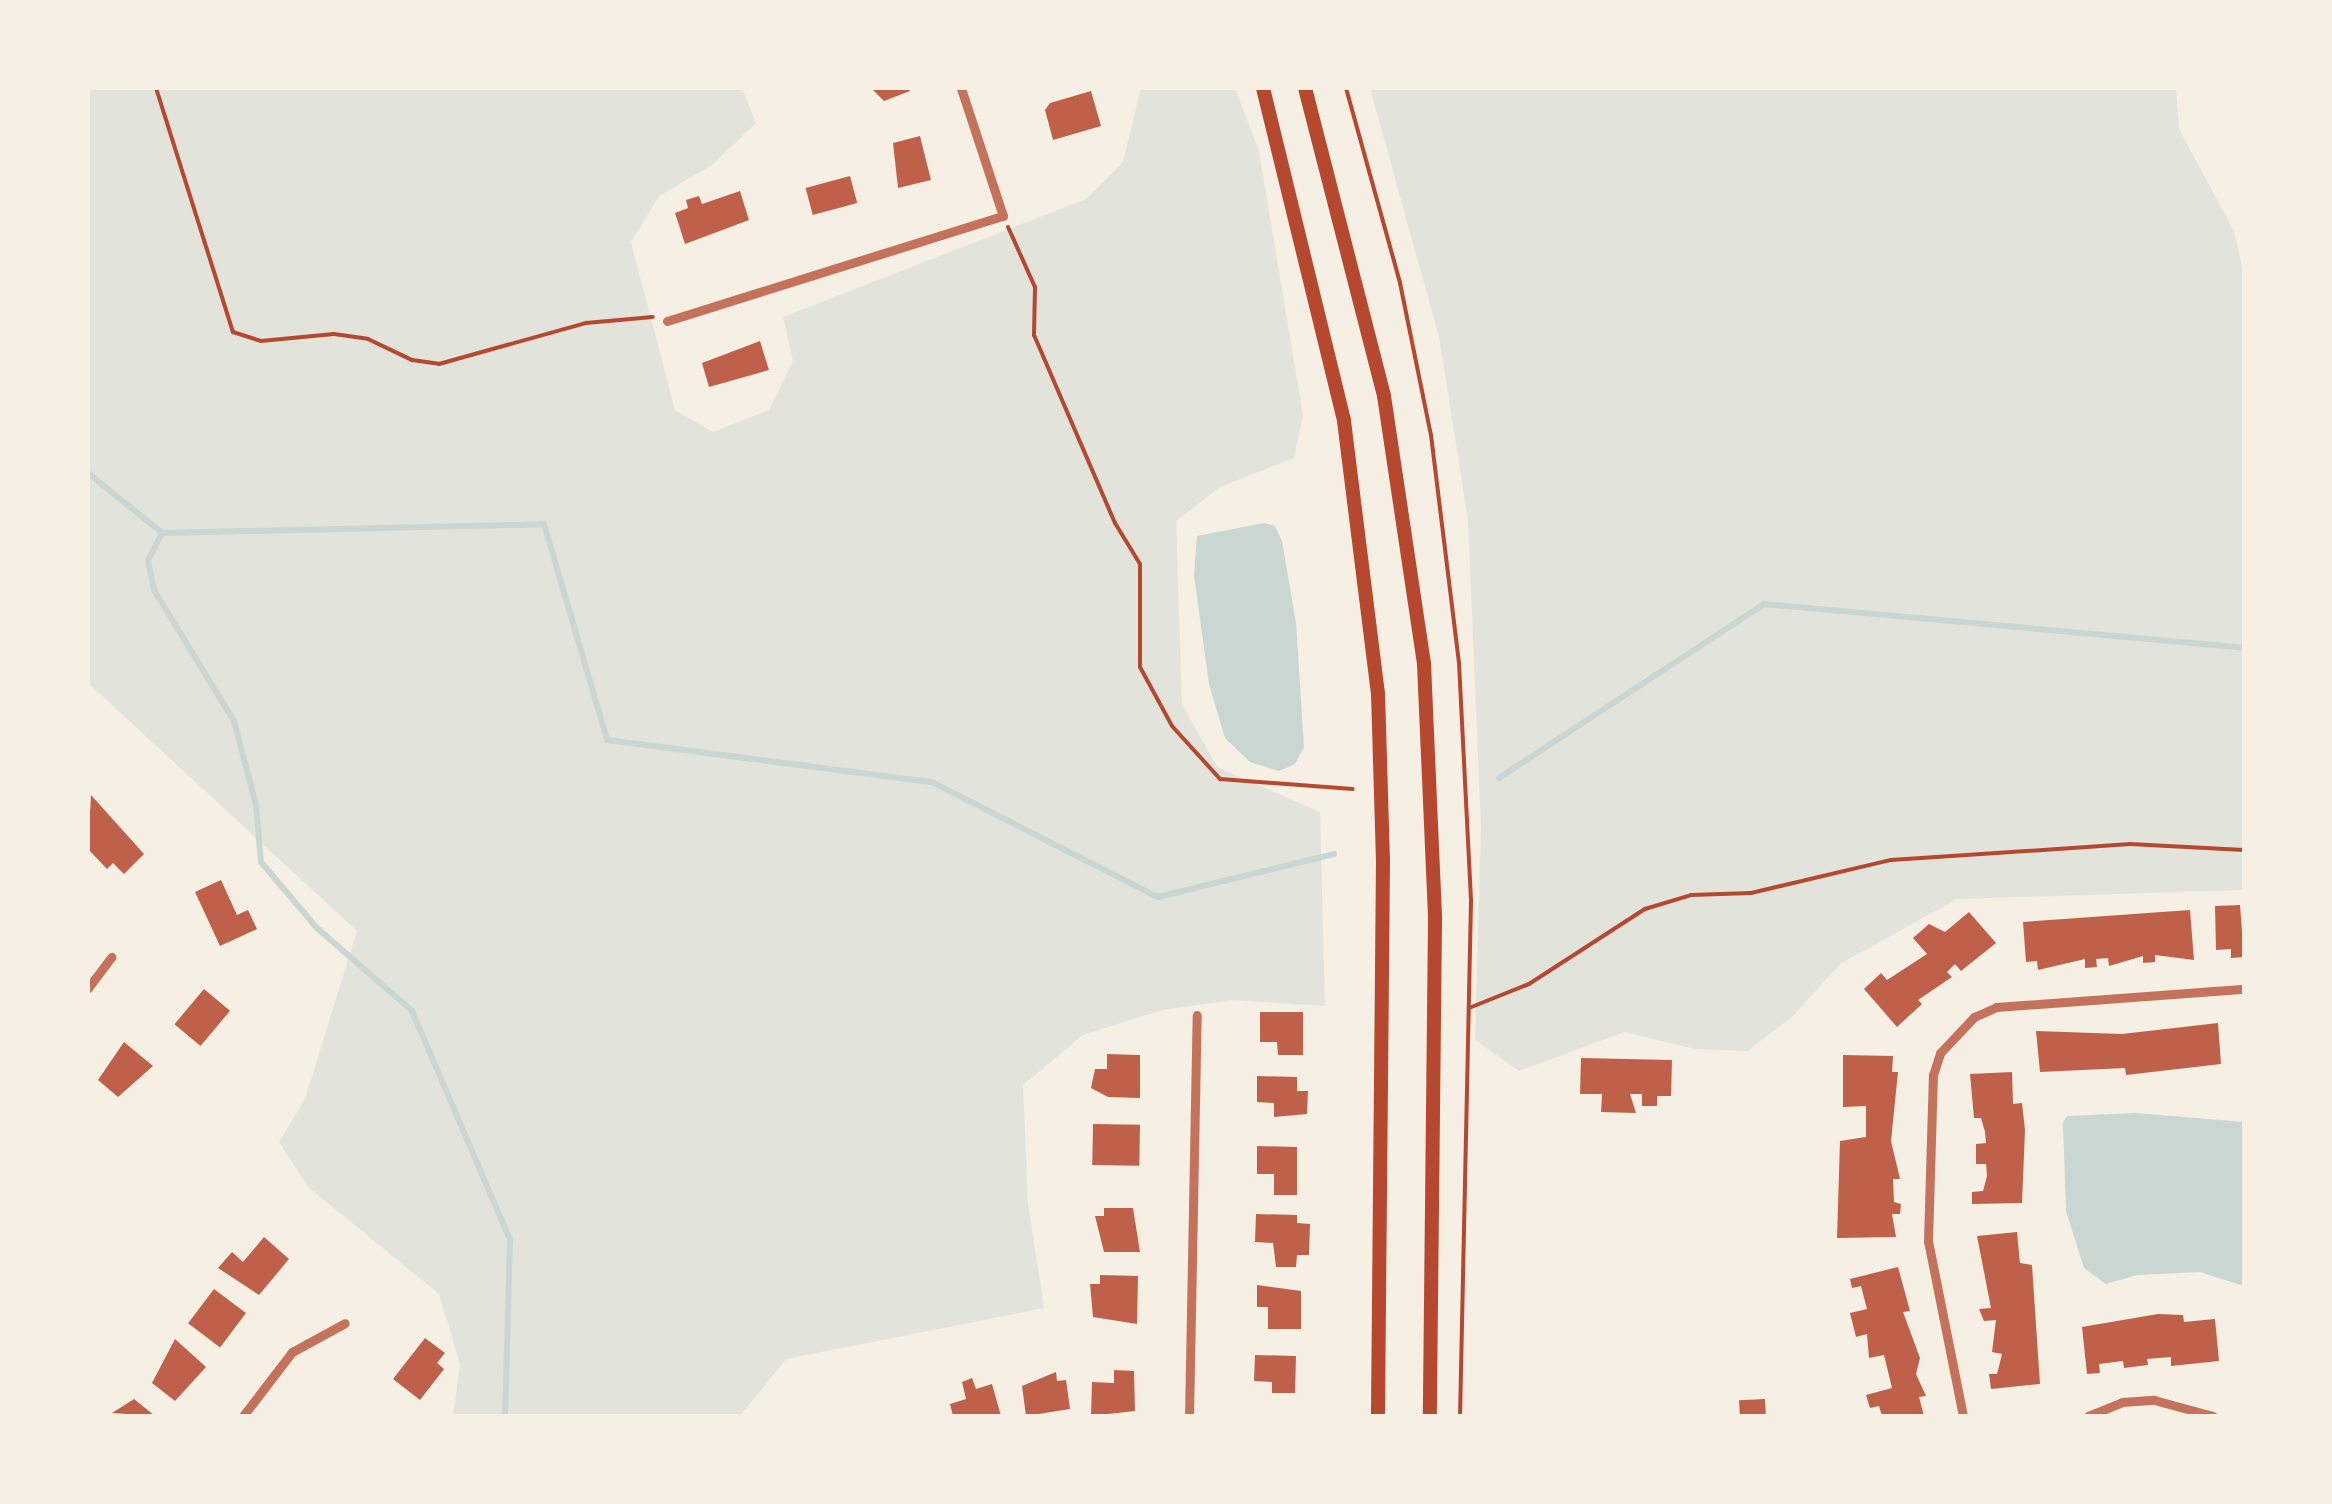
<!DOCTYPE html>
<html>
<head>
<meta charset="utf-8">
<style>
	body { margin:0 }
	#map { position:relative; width:2332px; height:1504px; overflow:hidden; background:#f6efe4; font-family:Jost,sans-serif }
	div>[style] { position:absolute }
	.green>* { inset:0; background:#e2e4dc }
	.water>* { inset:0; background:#c9d6d2 }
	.stream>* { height:6px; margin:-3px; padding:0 3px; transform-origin:3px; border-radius:3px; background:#c9d6d2 }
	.building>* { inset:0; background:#bf614a; transform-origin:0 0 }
	.path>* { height:4px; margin:-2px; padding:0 2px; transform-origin:2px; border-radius:2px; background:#b5482f }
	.minor>* { height:9px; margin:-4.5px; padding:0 4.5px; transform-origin:4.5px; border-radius:4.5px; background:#c5725c }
	.trunk>* { height:14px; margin:-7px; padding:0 7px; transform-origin:7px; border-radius:7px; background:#b5482f }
	span { translate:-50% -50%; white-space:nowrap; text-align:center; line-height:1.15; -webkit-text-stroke:8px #f6efe4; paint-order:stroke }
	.frame { position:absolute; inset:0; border:90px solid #f6efe4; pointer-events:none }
</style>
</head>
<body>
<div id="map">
	<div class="green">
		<i style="clip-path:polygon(88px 88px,742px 88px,756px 123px,712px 165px,659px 196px,631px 242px,675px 410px,713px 432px,769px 410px,793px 361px,783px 317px,1086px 199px,1123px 162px,1141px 88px,1235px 88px,1259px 151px,1303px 415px,1294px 458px,1220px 487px,1176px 521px,1182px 704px,1217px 767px,1320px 812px,1325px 1006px,1233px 1000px,1162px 1010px,1083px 1035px,1023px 1085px,1028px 1203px,1044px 1308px,786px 1359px,740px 1416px,453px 1416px,460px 1364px,439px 1294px,308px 1187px,279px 1142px,305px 1099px,357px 931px,88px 683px)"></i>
		<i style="clip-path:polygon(1370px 88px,2176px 88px,2179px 129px,2234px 231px,2244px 276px,2244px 890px,1957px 899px,1840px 964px,1793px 1016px,1747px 1051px,1695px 1049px,1624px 1032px,1519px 1071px,1475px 1040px,1481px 828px,1468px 520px,1439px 337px)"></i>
	</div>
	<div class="water">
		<i style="clip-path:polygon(1264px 523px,1275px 526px,1282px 541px,1296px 623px,1304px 747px,1295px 764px,1279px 771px,1250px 762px,1225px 738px,1209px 684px,1194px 575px,1197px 536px)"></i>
		<i style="clip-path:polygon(2135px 1113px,2244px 1122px,2244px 1286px,2200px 1272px,2137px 1275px,2106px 1284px,2084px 1268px,2066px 1211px,2063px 1122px,2067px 1116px)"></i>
	</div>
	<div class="stream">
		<i style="left:88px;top:473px;width:95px;rotate:39deg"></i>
		<i style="left:162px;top:533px;width:382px;rotate:-1.3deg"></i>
		<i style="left:544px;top:524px;width:225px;rotate:73.7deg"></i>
		<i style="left:607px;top:740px;width:328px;rotate:7.4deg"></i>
		<i style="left:932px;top:782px;width:254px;rotate:27deg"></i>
		<i style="left:1158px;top:897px;width:181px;rotate:-13.7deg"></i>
		<i style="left:162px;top:533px;width:31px;rotate:117deg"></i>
		<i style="left:148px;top:561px;width:30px;rotate:78deg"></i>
		<i style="left:154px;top:590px;width:153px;rotate:58.6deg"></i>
		<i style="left:234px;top:721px;width:87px;rotate:75.3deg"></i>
		<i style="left:256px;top:805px;width:57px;rotate:85deg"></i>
		<i style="left:261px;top:862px;width:87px;rotate:49.7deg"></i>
		<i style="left:317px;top:928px;width:126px;rotate:41.1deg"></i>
		<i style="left:412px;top:1011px;width:249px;rotate:66.8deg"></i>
		<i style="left:510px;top:1240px;width:176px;rotate:91.6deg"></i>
		<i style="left:1499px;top:778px;width:317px;rotate:-33.3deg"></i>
		<i style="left:1764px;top:604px;width:482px;rotate:5.2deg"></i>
	</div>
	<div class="building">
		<i style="clip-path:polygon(871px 88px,909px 88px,910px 91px,884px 101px)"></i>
		<i style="clip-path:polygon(1091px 91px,1101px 126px,1053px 140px,1045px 110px,1050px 103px)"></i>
		<i style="clip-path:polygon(920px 136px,931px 180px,898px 188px,893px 143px)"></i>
		<i style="left:850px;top:176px;width:28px;height:46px;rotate:75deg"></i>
		<i style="clip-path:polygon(740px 191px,749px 220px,685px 244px,675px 213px,688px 208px,686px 200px,699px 196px,702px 204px)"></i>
		<i style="clip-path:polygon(760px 341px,769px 370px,709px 387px,702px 363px)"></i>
		<i style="clip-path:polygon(91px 795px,144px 854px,124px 874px,113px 863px,107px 869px,88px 849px)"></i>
		<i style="clip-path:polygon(221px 880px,237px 915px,248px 910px,257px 929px,220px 946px,195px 892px)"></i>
		<i style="clip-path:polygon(2240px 905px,2244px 957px,2231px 958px,2231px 949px,2216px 950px,2215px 906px)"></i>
		<i style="clip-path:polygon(2190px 910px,2194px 960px,2155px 955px,2155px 962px,2143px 963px,2143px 956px,2109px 966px,2108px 958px,2096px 959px,2097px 967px,2085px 968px,2085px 959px,2038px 970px,2037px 961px,2026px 962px,2023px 922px)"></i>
		<i style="clip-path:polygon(1969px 912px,1996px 943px,1961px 971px,1955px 964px,1947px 972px,1952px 977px,1918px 1000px,1922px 1004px,1897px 1027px,1864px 989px,1881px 973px,1887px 980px,1927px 954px,1913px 938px,1929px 924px,1945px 932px)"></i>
		<i style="left:204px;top:989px;width:34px;height:46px;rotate:40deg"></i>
		<i style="clip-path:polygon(1260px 1012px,1303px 1012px,1303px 1055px,1278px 1055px,1277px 1042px,1260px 1042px)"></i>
		<i style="clip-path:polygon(2218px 1023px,2221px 1064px,2126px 1075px,2125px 1068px,2040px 1072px,2036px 1031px,2122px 1034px)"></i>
		<i style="clip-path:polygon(124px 1042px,153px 1066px,118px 1097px,98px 1080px)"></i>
		<i style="clip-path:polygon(1107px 1054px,1140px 1055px,1140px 1098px,1108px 1097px,1091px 1088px,1095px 1069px,1107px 1069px)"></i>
		<i style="clip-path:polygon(1843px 1055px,1893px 1056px,1892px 1072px,1898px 1072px,1891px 1141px,1900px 1179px,1893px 1179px,1894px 1202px,1901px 1204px,1900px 1214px,1892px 1214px,1896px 1237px,1837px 1238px,1840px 1141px,1866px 1137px,1866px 1106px,1843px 1107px)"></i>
		<i style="clip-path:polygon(1581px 1058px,1672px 1060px,1671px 1096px,1657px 1096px,1657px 1106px,1642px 1106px,1642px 1094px,1630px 1094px,1636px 1113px,1601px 1112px,1602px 1094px,1580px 1094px)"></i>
		<i style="clip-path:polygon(2012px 1072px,2013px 1104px,2022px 1103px,2025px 1130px,2022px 1203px,1972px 1204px,1972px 1192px,1983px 1191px,1987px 1176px,1986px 1164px,1976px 1164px,1976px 1144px,1986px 1143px,1985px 1132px,1981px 1118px,1974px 1118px,1970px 1074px)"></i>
		<i style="clip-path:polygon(1257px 1076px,1297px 1077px,1297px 1091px,1308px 1091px,1307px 1114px,1274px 1117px,1274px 1103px,1257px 1102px)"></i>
		<i style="left:1093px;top:1124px;width:47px;height:41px;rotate:1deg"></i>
		<i style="clip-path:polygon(1257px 1146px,1297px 1147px,1297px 1195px,1274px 1195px,1274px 1174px,1257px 1174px)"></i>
		<i style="clip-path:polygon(1104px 1208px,1133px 1208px,1140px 1252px,1104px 1252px,1095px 1216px,1104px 1216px)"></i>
		<i style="clip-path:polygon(1256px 1214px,1297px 1215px,1297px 1223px,1310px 1224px,1309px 1255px,1297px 1255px,1296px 1267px,1276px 1267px,1273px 1243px,1255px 1242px)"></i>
		<i style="clip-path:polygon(2017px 1232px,2020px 1263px,2032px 1265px,2040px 1384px,1991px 1389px,1989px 1374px,1997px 1374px,2002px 1354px,1992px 1352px,1996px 1320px,1984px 1321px,1979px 1309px,1991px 1308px,1977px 1236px)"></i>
		<i style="clip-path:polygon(264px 1237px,289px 1259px,259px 1295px,218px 1268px,232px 1252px,243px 1262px)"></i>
		<i style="clip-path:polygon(1898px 1267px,1910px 1311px,1903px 1312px,1920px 1358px,1916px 1374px,1926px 1396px,1919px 1397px,1924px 1416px,1882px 1416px,1879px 1406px,1870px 1408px,1866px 1395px,1892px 1388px,1884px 1355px,1869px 1358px,1867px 1334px,1856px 1337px,1850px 1313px,1867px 1309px,1861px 1286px,1852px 1288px,1850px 1279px)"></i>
		<i style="clip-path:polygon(1100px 1275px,1138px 1276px,1137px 1324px,1093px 1317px,1090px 1284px,1100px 1284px)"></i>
		<i style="clip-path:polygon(1257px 1285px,1301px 1291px,1301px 1329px,1268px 1329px,1268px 1307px,1257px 1307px)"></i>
		<i style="left:214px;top:1289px;width:40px;height:43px;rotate:37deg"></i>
		<i style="clip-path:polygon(2158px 1314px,2183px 1315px,2184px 1322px,2215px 1319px,2219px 1361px,2171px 1366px,2171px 1357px,2147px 1359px,2148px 1365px,2124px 1368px,2123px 1361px,2099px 1364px,2100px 1373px,2087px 1374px,2082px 1327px)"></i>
		<i style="clip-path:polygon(425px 1338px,445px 1353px,437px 1363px,444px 1369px,420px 1400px,393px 1379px)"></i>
		<i style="clip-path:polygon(175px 1339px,206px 1367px,175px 1401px,152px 1383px)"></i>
		<i style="clip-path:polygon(1255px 1355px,1296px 1356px,1295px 1393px,1272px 1393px,1272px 1382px,1254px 1381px)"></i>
		<i style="clip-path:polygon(1114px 1370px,1134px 1371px,1135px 1411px,1091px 1416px,1092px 1382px,1114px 1383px)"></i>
		<i style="clip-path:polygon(1056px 1372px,1057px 1381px,1066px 1380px,1070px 1409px,1026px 1416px,1022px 1386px)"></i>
		<i style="clip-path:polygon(972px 1378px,976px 1389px,992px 1384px,1001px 1416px,953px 1416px,950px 1404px,966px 1399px,962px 1382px)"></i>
		<i style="clip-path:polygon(134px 1399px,155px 1416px,112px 1413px)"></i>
		<i style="left:1765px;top:1399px;width:17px;height:26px;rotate:87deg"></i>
	</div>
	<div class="path">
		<i style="left:156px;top:88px;width:256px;rotate:72.5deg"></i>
		<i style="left:233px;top:332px;width:29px;rotate:18deg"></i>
		<i style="left:261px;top:341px;width:73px;rotate:-5.5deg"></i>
		<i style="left:334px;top:334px;width:34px;rotate:8deg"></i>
		<i style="left:368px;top:339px;width:49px;rotate:25.5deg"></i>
		<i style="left:412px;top:360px;width:27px;rotate:8deg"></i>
		<i style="left:439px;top:364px;width:153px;rotate:-15.6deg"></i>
		<i style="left:586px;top:323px;width:67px;rotate:-5.1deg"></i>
		<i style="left:1346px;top:88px;width:202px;rotate:74.5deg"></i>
		<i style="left:1400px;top:283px;width:155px;rotate:78.5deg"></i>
		<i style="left:1431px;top:435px;width:230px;rotate:83deg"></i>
		<i style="left:1459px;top:663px;width:238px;rotate:87.1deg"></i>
		<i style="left:1471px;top:901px;width:515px;rotate:91.22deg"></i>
		<i style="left:1008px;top:227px;width:66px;rotate:65.8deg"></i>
		<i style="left:1035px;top:287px;width:48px;rotate:91.2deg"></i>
		<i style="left:1034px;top:335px;width:205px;rotate:66.7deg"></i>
		<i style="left:1115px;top:523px;width:48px;rotate:58.6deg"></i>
		<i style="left:1140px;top:564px;width:103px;rotate:90deg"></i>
		<i style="left:1140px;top:667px;width:67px;rotate:61.5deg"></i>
		<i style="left:1172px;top:726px;width:72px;rotate:47.8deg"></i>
		<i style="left:1220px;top:779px;width:133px;rotate:4.3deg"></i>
		<i style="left:1469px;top:1008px;width:65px;rotate:-21.8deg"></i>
		<i style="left:1529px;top:984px;width:138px;rotate:-32.9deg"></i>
		<i style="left:1645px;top:909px;width:48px;rotate:-16.9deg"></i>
		<i style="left:1691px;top:895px;width:60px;rotate:-1.9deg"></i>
		<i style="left:1751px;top:893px;width:144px;rotate:-13.3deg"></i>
		<i style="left:1891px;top:860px;width:240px;rotate:-3.8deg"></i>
		<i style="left:2130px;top:844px;width:114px;rotate:3deg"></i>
	</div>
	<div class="minor">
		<i style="left:667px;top:321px;width:352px;rotate:-17.4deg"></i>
		<i style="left:1003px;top:216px;width:135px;rotate:-108.2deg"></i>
		<i style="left:88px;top:988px;width:39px;rotate:-53deg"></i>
		<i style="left:243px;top:1416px;width:81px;rotate:-52.6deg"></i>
		<i style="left:292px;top:1352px;width:60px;rotate:-28.7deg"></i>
		<i style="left:1189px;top:1416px;width:401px;rotate:-88.9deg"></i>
		<i style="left:1963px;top:1416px;width:178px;rotate:-101.3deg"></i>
		<i style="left:1928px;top:1241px;width:166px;rotate:-88.3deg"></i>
		<i style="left:1933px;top:1075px;width:23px;rotate:-72deg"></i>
		<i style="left:1940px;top:1053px;width:50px;rotate:-46.6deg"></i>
		<i style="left:1974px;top:1017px;width:24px;rotate:-24deg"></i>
		<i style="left:1996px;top:1007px;width:249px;rotate:-4.2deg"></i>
		<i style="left:2088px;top:1416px;width:37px;rotate:-22deg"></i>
		<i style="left:2122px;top:1402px;width:32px;rotate:-4deg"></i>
		<i style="left:2154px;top:1400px;width:61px;rotate:15.2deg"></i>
	</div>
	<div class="trunk">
		<i style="left:1263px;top:88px;width:343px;rotate:76.3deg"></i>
		<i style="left:1344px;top:421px;width:274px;rotate:82.9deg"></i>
		<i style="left:1378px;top:693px;width:167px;rotate:88.3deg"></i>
		<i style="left:1383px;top:860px;width:556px;rotate:90.52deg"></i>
		<i style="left:1305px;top:88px;width:318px;rotate:75.6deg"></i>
		<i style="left:1384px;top:396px;width:271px;rotate:81.5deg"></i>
		<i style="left:1424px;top:664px;width:256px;rotate:87.5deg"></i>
		<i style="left:1435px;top:920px;width:496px;rotate:90.6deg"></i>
	</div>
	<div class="frame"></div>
</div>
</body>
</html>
